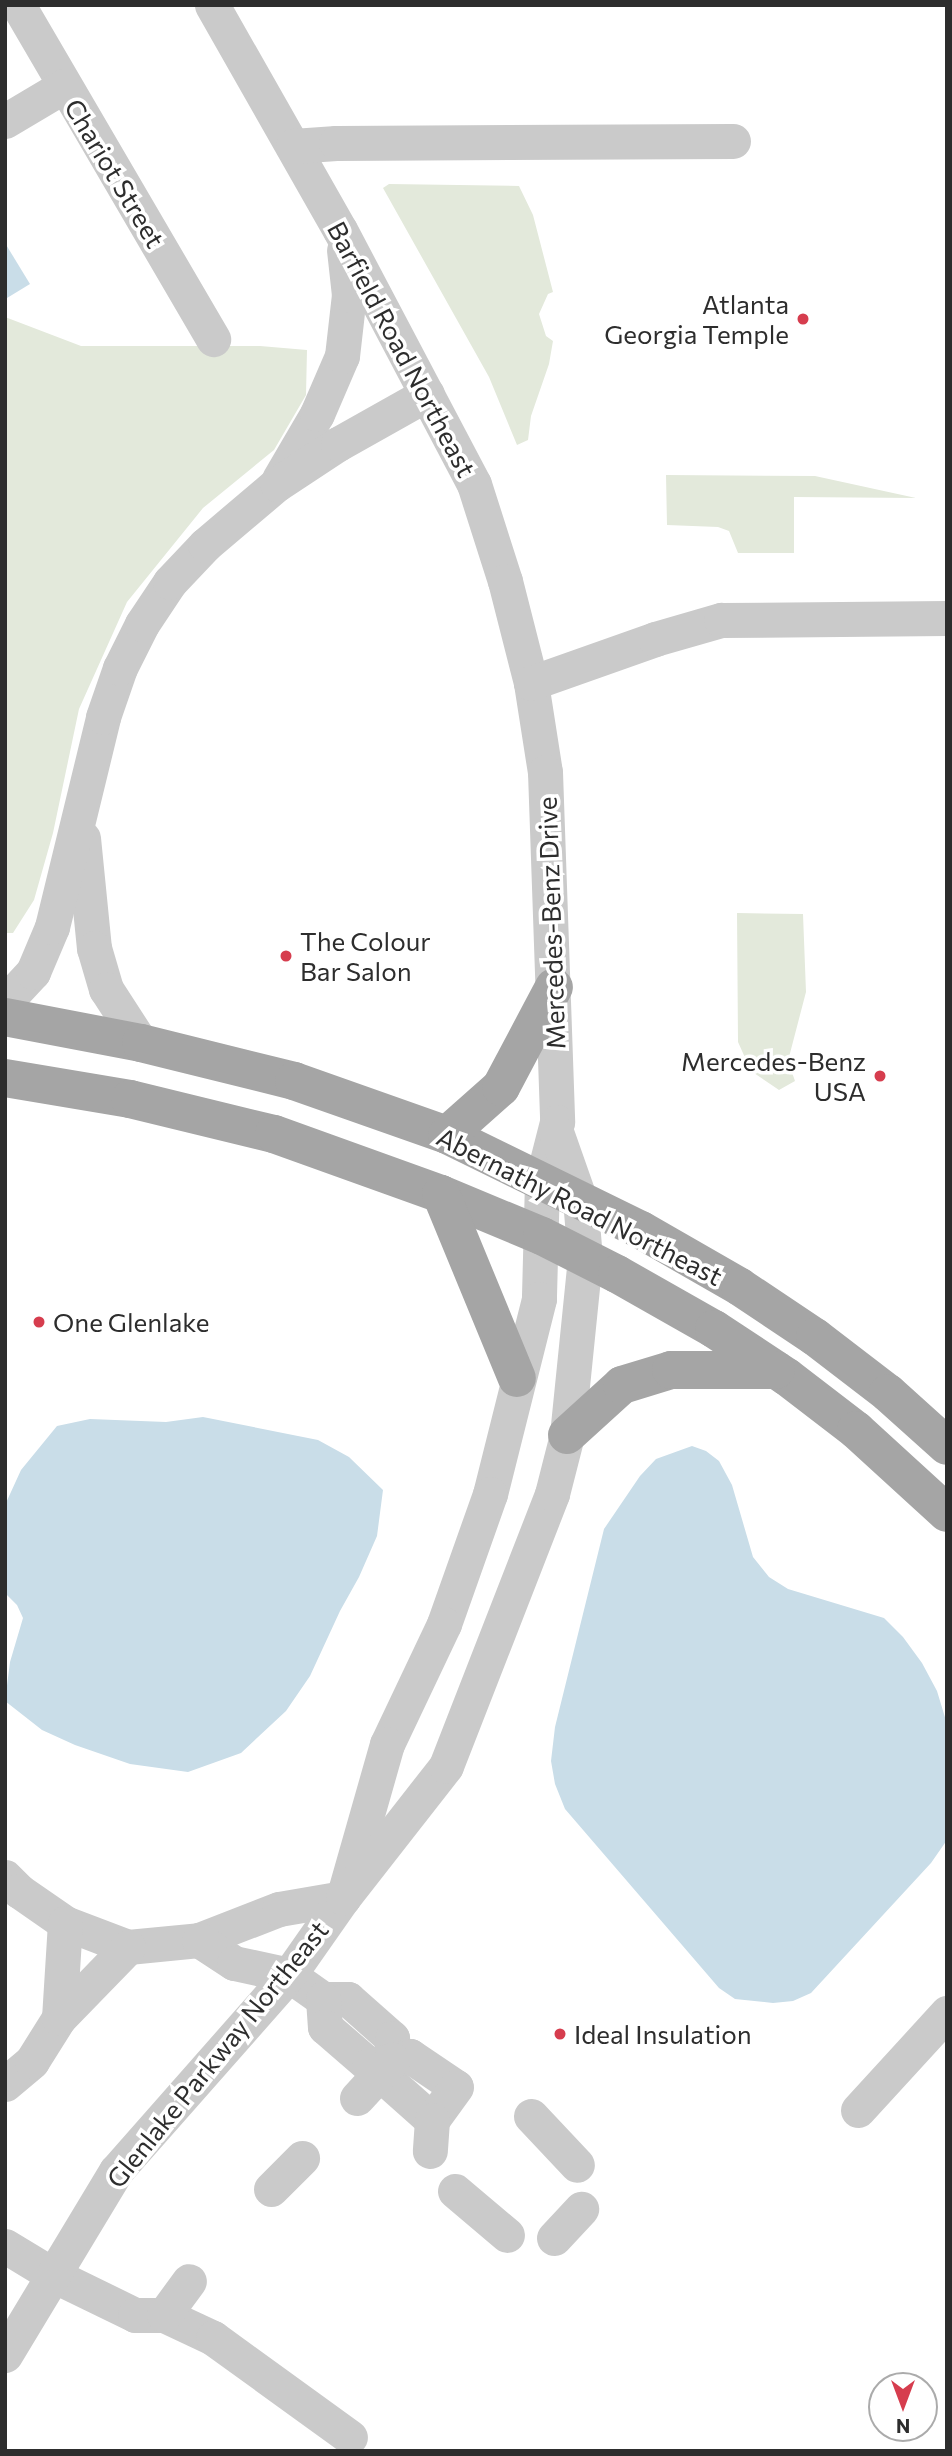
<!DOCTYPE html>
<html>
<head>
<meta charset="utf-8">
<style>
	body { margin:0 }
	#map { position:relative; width:952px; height:2456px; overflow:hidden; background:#fff; font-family:Commissioner,sans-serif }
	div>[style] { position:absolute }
	.green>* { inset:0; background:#e3e9db }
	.water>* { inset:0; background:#c9dde8 }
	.minor>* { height:35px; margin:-17.5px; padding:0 17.5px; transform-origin:17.5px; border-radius:17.5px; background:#cacaca }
	.major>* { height:38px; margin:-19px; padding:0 19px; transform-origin:19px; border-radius:19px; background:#a5a5a5 }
	.dots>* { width:19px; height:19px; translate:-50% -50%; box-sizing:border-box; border:4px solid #fff; border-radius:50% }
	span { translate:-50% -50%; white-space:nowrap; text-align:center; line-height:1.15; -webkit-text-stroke:7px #fff; paint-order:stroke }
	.street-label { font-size:26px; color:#2d2d2d }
	.poi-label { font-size:26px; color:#2d2d2d }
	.right { translate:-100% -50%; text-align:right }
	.left { translate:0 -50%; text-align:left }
	.frame { position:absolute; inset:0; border:7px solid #2d2d2d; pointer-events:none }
	.north { position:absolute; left:868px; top:2372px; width:70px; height:70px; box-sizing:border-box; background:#fff; border:2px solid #ababab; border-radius:50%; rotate:180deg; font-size:19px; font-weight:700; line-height:28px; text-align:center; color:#2d2d2d }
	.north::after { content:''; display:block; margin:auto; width:24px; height:32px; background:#d63d4e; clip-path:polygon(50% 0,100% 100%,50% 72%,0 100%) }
</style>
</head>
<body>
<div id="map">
	<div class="green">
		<i style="clip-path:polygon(389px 184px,519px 186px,533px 215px,553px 292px,548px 294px,539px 314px,546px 336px,553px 341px,549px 364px,531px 416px,528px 440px,517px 445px,489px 377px,383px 188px)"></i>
		<i style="clip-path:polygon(5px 317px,81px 346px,260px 346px,307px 350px,306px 395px,274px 450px,203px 508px,127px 602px,79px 709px,53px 833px,34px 900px,13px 933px,5px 933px)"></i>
		<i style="clip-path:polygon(666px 475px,815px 476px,916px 498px,794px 497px,794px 553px,738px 553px,729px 531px,718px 527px,667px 525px)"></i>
		<i style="clip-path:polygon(737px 913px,803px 914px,806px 992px,788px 1061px,795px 1081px,779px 1090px,751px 1071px,738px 1042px)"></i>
	</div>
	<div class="water">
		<i style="clip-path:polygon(5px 243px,30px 284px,7px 298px,5px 295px)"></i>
		<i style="clip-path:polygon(203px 1417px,318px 1440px,349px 1457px,383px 1490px,377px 1536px,359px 1577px,340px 1611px,310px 1676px,286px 1711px,241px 1753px,188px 1772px,130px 1764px,75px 1745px,42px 1730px,5px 1701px,10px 1662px,23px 1618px,17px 1605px,5px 1593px,5px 1505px,21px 1470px,57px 1426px,90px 1419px,166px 1422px)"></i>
		<i style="clip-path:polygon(692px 1446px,706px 1451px,719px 1461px,732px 1485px,753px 1557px,769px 1577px,788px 1589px,884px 1618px,903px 1637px,922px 1663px,937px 1691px,947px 1724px,947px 1840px,931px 1863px,811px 1993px,793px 2001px,773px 2003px,735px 1999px,719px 1988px,565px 1809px,555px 1784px,551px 1761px,555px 1727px,604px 1529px,640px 1476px,656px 1459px)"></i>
	</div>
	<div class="minor">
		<i style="left:18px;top:5px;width:387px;rotate:59.7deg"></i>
		<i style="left:212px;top:5px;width:259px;rotate:60.4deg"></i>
		<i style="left:340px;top:230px;width:287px;rotate:62.2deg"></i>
		<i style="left:474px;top:484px;width:102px;rotate:72.3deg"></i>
		<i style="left:505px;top:581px;width:105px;rotate:75.7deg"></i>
		<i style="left:531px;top:683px;width:90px;rotate:81.1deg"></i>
		<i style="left:545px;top:772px;width:350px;rotate:88deg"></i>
		<i style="left:557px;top:1122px;width:61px;rotate:104.3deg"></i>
		<i style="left:542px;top:1181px;width:118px;rotate:91.5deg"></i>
		<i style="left:539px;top:1299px;width:201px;rotate:104.1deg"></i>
		<i style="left:490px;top:1494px;width:138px;rotate:109.5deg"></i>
		<i style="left:444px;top:1624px;width:133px;rotate:115.4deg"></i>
		<i style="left:387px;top:1744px;width:160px;rotate:105.9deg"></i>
		<i style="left:5px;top:121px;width:69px;rotate:-30.7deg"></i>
		<i style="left:293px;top:146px;width:43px;rotate:-4deg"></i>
		<i style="left:336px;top:143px;width:397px;rotate:-0.3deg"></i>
		<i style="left:279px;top:479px;width:75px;rotate:-59.7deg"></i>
		<i style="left:317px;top:414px;width:63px;rotate:-66.7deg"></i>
		<i style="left:342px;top:356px;width:61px;rotate:-83.5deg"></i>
		<i style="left:349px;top:295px;width:45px;rotate:-96.3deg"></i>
		<i style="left:531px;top:683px;width:132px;rotate:-19.5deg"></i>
		<i style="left:655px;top:639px;width:69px;rotate:-16.1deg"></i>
		<i style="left:721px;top:620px;width:226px;rotate:-0.5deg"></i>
		<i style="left:83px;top:838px;width:111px;rotate:84.3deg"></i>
		<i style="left:94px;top:948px;width:43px;rotate:73.7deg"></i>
		<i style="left:106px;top:989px;width:64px;rotate:57.1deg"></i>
		<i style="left:5px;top:1002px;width:41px;rotate:-47deg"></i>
		<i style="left:33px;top:972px;width:49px;rotate:-67.1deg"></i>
		<i style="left:52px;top:927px;width:216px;rotate:-76.3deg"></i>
		<i style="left:103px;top:717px;width:52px;rotate:-70.9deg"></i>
		<i style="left:120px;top:668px;width:49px;rotate:-63.4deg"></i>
		<i style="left:142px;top:624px;width:50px;rotate:-56.3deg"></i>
		<i style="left:170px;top:582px;width:51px;rotate:-46.6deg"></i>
		<i style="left:205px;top:545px;width:94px;rotate:-40.3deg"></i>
		<i style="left:277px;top:484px;width:73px;rotate:-33.3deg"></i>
		<i style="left:338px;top:444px;width:102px;rotate:-29.3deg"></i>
		<i style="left:5px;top:1877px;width:20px;rotate:45deg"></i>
		<i style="left:19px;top:1891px;width:56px;rotate:34.8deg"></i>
		<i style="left:65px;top:1923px;width:67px;rotate:20.9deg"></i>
		<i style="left:128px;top:1947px;width:71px;rotate:-5.6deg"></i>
		<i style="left:199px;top:1940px;width:86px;rotate:-21.2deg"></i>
		<i style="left:279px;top:1909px;width:65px;rotate:-9.8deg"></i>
		<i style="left:199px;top:1940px;width:42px;rotate:33.3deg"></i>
		<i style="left:234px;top:1963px;width:56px;rotate:12.3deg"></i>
		<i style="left:289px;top:1975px;width:42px;rotate:35.2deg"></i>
		<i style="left:323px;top:1999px;width:25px"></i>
		<i style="left:348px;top:1999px;width:59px;rotate:41.6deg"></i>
		<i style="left:392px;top:2038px;width:22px;rotate:90deg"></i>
		<i style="left:392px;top:2060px;width:21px;rotate:101deg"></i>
		<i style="left:388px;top:2081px;width:59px;rotate:41.6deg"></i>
		<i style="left:323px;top:1999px;width:28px;rotate:86deg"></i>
		<i style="left:325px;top:2027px;width:58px;rotate:40.8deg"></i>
		<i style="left:369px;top:2065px;width:42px;rotate:-12.4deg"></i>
		<i style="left:410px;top:2056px;width:55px;rotate:34deg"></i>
		<i style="left:456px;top:2087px;width:41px;rotate:126deg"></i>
		<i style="left:432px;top:2120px;width:31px;rotate:94deg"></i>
		<i style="left:59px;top:2018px;width:95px;rotate:-86.4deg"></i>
		<i style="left:5px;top:2084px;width:35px;rotate:-40deg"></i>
		<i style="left:32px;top:2061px;width:51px;rotate:-57.9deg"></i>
		<i style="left:59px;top:2018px;width:99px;rotate:-45.8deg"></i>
		<i style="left:357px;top:2098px;width:52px;rotate:-47.4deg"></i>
		<i style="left:858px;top:2110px;width:132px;rotate:-47.5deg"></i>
		<i style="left:531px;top:2116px;width:67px;rotate:46.8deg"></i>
		<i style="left:271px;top:2189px;width:44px;rotate:-45deg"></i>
		<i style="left:455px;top:2191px;width:68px;rotate:40.2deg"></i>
		<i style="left:554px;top:2238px;width:40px;rotate:-47deg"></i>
		<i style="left:5px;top:2246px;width:56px;rotate:31.1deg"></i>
		<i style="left:53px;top:2275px;width:91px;rotate:26deg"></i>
		<i style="left:135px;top:2315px;width:29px"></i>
		<i style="left:164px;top:2315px;width:54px;rotate:25.1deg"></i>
		<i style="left:213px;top:2338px;width:169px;rotate:35.9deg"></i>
		<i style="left:164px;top:2315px;width:42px;rotate:-53.7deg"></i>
		<i style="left:5px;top:2355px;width:215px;rotate:-58.9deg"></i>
		<i style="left:116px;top:2171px;width:261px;rotate:-48.6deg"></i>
		<i style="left:289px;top:1975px;width:94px;rotate:-55deg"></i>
		<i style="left:343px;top:1898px;width:167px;rotate:-52deg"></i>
		<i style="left:446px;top:1766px;width:292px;rotate:-68.7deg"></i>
		<i style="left:552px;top:1494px;width:61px;rotate:-75.7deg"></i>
		<i style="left:567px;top:1435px;width:178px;rotate:-84.2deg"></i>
		<i style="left:585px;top:1258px;width:58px;rotate:-94.9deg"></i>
		<i style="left:580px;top:1200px;width:72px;rotate:-109.4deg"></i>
	</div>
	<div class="major">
		<i style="left:5px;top:1017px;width:138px;rotate:10.8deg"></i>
		<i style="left:141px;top:1043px;width:158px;rotate:13.9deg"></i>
		<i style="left:294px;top:1081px;width:162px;rotate:19.4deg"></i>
		<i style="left:447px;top:1135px;width:216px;rotate:26.1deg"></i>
		<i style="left:641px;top:1230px;width:114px;rotate:29.9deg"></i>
		<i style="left:740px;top:1287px;width:90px;rotate:33.7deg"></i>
		<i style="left:815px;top:1337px;width:92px;rotate:37.5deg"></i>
		<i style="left:888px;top:1393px;width:79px;rotate:41.9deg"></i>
		<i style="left:5px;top:1078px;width:127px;rotate:9.5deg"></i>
		<i style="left:130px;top:1099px;width:148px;rotate:13.7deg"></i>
		<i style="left:274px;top:1134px;width:177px;rotate:19.8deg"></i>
		<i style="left:441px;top:1194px;width:109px;rotate:22.6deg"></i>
		<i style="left:542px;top:1236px;width:84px;rotate:26.9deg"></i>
		<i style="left:617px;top:1274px;width:112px;rotate:29.6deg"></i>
		<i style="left:714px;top:1329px;width:87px;rotate:33.3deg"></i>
		<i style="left:787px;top:1377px;width:87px;rotate:37.5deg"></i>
		<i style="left:856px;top:1430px;width:123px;rotate:42.4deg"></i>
		<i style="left:447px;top:1135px;width:72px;rotate:-41.6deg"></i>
		<i style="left:501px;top:1087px;width:113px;rotate:-62.1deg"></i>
		<i style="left:441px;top:1194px;width:199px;rotate:67.6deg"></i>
		<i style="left:567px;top:1435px;width:74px;rotate:-42.3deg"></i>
		<i style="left:622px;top:1385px;width:51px;rotate:-17deg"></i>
		<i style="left:671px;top:1370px;width:105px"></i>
	</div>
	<div class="dots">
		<i style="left:803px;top:319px;background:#d63d4e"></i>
		<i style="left:286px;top:956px;background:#d63d4e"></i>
		<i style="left:880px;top:1076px;background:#d63d4e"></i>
		<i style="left:39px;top:1322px;background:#d63d4e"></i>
		<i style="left:560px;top:2034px;background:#d63d4e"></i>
	</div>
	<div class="street-label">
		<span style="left:115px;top:173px;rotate:59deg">Chariot Street</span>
		<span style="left:402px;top:349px;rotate:62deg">Barfield Road Northeast</span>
		<span style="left:551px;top:923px;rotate:-92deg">Mercedes-Benz Drive</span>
		<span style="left:580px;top:1206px;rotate:27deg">Abernathy Road Northeast</span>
		<span style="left:217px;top:2054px;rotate:-51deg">Glenlake Parkway Northeast</span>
	</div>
	<div class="poi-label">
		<span class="right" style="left:789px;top:319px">Atlanta<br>Georgia Temple</span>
		<span class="left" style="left:300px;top:956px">The Colour<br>Bar Salon</span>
		<span class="right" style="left:866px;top:1076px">Mercedes-Benz<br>USA</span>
		<span class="left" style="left:53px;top:1322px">One Glenlake</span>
		<span class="left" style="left:574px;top:2034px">Ideal Insulation</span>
	</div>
	<div class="frame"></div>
	<div class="north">N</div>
</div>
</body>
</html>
